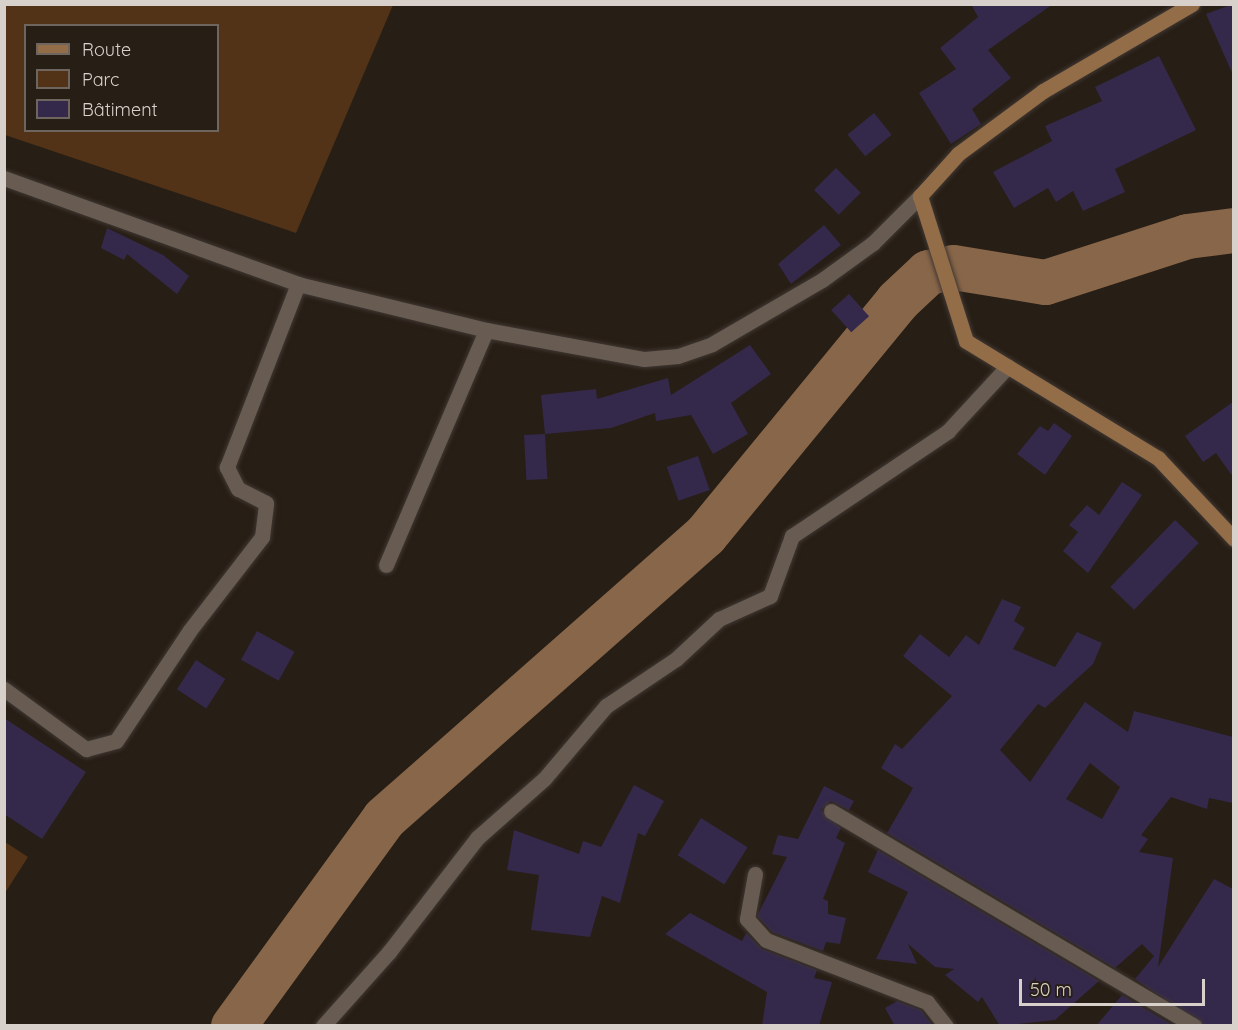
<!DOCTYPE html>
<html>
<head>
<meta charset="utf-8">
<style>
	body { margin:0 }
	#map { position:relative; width:1238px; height:1030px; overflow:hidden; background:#271e15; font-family:Quicksand,sans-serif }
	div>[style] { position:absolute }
	.green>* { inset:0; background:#523317 }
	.river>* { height:45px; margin:-22.5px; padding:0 22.5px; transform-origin:22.5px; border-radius:22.5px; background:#886649 }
	.building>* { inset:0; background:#34294b; transform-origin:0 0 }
	.roads { filter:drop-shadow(0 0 2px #403833) drop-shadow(0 0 2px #403833) }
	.street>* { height:15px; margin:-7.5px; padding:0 7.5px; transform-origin:7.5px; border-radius:7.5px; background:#685c52 }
	.secondary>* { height:15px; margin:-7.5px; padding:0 7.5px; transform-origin:7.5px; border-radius:7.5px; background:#926d47 }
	span { translate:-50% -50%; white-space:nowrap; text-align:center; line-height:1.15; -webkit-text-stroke:4.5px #271e15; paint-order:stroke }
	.frame { position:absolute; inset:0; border:6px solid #d8d1cb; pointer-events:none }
	.legend { position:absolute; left:24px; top:24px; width:195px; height:108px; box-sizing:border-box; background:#271e15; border:2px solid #6e665e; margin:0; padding:8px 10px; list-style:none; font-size:18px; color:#d8d1cb }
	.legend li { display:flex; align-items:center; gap:12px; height:30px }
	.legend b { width:30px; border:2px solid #6e665e }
	.scale { position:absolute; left:1019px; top:979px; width:186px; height:27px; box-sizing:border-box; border:3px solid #d8d1cb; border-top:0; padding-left:8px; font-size:18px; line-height:21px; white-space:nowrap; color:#d8d1cb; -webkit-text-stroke:4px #271e15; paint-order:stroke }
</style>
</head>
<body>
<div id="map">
	<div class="green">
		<i style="clip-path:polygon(evenodd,5px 4px,393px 4px,393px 5px,296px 233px,5px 135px,5px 4px,26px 26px,218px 26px,218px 130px,26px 130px,26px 26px)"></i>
		<i style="clip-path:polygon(5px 842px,28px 857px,5px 893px)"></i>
	</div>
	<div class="river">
		<i style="left:233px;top:1026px;width:257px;rotate:-54deg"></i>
		<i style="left:384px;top:818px;width:428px;rotate:-41.4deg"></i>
		<i style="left:705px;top:535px;width:303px;rotate:-50.6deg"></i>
		<i style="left:897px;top:301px;width:42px;rotate:-43.1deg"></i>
		<i style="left:928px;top:272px;width:25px;rotate:-11deg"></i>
		<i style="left:953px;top:267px;width:93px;rotate:9.3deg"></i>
		<i style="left:1045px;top:282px;width:149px;rotate:-17.9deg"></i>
		<i style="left:1187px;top:236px;width:47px;rotate:-7.3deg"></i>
	</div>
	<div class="building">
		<i style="clip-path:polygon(971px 4px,1053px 4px,988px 50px,1011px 78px,972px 109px,981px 124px,951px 144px,919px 93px,956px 69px,940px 48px,978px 17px)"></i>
		<i style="clip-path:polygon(1233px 4px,1233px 75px,1206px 14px)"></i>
		<i style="clip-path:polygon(1159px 56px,1196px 130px,1115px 169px,1125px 192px,1083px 211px,1073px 191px,1056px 202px,1048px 188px,1014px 208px,993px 172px,1052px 141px,1045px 126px,1102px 101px,1095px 87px)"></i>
		<i style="left:874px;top:113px;width:28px;height:34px;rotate:51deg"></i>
		<i style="left:836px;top:168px;width:35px;height:31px;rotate:45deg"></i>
		<i style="clip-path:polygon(824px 225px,841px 245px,791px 284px,778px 264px)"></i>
		<i style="clip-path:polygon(107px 228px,163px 255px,189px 276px,177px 294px,127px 254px,124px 260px,101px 248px)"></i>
		<i style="left:849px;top:294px;width:30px;height:24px;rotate:48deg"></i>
		<i style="clip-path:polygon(750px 345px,771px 374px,731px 403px,748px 434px,713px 454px,691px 415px,656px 421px,655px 413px,611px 428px,545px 434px,541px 395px,596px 389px,597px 399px,668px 378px,671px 395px)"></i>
		<i style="clip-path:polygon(1233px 402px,1233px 477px,1216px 453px,1203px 462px,1185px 436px)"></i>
		<i style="clip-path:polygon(1054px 423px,1072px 436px,1045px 475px,1017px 454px,1040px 426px,1048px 431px)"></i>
		<i style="left:545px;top:434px;width:45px;height:21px;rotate:87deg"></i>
		<i style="left:698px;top:456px;width:36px;height:33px;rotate:71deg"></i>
		<i style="clip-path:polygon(1122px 482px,1142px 495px,1088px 573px,1063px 551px,1078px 532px,1069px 525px,1087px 505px,1099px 515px)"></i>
		<i style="left:1175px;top:520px;width:33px;height:93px;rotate:44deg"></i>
		<i style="clip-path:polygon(evenodd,1002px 599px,1021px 607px,1014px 621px,1025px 628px,1013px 649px,1055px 667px,1077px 632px,1102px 643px,1093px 664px,1045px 708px,1038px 704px,1000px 750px,1030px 782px,1085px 702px,1128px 732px,1134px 711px,1233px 737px,1233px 803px,1209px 798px,1207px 809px,1171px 797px,1141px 835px,1148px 839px,1139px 852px,1173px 858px,1158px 967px,1214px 879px,1233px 889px,1233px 1026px,1204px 1026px,1135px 979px,1154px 956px,1142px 944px,1115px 968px,887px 833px,913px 788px,881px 768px,895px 744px,902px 749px,952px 696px,903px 656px,920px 634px,949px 657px,966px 635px,979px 645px,1002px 599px,1090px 763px,1120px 787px,1102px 819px,1066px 799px,1090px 763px)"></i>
		<i style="left:257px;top:631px;width:43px;height:33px;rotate:29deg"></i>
		<i style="left:196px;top:660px;width:35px;height:35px;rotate:33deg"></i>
		<i style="clip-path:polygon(4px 718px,86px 772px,42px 839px,4px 814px)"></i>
		<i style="clip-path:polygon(634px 785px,664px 801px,645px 836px,638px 833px,620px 903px,602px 896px,590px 937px,531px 930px,539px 875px,507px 870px,514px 830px,579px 854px,583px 841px,601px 847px)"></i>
		<i style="clip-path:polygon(824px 786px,854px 801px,849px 810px,831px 801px,821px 810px,841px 828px,836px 838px,845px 843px,823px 899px,828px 901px,828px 914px,846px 918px,840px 944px,826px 942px,823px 951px,772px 932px,757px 916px,787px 857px,772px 854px,778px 835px,798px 839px)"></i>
		<i style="left:701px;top:818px;width:55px;height:44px;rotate:32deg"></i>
		<i style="clip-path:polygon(878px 850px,1099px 981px,1055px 1020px,1000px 1026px,982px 997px,978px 1002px,945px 975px,954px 969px,935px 967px,908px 944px,917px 964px,876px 959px,908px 892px,868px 872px)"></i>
		<i style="clip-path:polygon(690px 913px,742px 941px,746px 933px,762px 949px,817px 970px,814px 978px,832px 982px,819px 1026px,762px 1026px,767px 992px,665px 934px)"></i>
		<i style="clip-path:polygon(1122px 995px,1174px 1026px,1096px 1026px)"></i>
		<i style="clip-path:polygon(897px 1001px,921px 1010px,933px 1026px,895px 1026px,885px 1008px)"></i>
	</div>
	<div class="roads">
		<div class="street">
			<i style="left:4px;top:178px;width:313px;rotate:19.8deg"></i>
			<i style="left:298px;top:284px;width:194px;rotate:13.7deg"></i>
			<i style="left:486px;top:330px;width:161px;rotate:10.4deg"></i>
			<i style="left:644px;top:359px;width:34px;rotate:-5deg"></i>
			<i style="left:678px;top:356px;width:36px;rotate:-19deg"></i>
			<i style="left:712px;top:344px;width:127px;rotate:-30.2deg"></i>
			<i style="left:822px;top:280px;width:63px;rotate:-36deg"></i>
			<i style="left:873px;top:243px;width:66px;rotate:-45deg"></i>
			<i style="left:386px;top:565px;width:255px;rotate:-66.9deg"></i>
			<i style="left:4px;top:689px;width:102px;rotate:36.2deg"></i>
			<i style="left:86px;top:749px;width:31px;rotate:-15deg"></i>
			<i style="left:116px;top:741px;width:133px;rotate:-56.3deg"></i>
			<i style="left:190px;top:630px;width:118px;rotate:-52.3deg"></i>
			<i style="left:262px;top:537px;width:34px;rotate:-83deg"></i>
			<i style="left:266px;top:503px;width:31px;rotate:-153deg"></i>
			<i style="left:238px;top:489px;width:25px;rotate:-117deg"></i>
			<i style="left:227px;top:467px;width:196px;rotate:-68.8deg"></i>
			<i style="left:831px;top:811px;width:422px;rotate:30.6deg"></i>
			<i style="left:755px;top:874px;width:46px;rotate:100.1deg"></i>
			<i style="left:747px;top:919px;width:28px;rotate:48deg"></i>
			<i style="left:766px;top:940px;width:173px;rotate:21.1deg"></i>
			<i style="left:927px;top:1002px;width:31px;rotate:52deg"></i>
			<i style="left:323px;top:1026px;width:99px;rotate:-48.3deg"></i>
			<i style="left:389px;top:952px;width:144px;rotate:-52.3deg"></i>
			<i style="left:477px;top:838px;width:89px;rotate:-41.4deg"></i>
			<i style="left:544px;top:779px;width:96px;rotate:-49.7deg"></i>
			<i style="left:606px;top:706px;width:84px;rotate:-33.9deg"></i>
			<i style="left:676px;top:659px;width:59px;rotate:-42.9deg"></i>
			<i style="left:719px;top:619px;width:56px;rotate:-24.3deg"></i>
			<i style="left:770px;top:596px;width:64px;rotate:-69.9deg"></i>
			<i style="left:792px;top:536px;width:188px;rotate:-33.9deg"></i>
			<i style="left:948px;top:431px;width:88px;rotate:-47.3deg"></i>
		</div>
		<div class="secondary">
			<i style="left:1192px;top:4px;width:173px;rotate:149.7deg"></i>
			<i style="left:1043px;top:91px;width:106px;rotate:143.5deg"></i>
			<i style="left:958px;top:154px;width:57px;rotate:132.1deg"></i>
			<i style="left:920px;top:196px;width:152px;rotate:72.4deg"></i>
			<i style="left:966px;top:341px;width:225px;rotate:31.4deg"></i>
			<i style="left:1158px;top:458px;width:111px;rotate:46.8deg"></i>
		</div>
	</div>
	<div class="frame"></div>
	<ul class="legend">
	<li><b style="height:8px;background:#926d47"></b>Route</li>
	<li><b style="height:16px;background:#523317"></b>Parc</li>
	<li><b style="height:16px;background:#34294b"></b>Bâtiment</li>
	</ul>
	<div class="scale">50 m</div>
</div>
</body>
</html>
